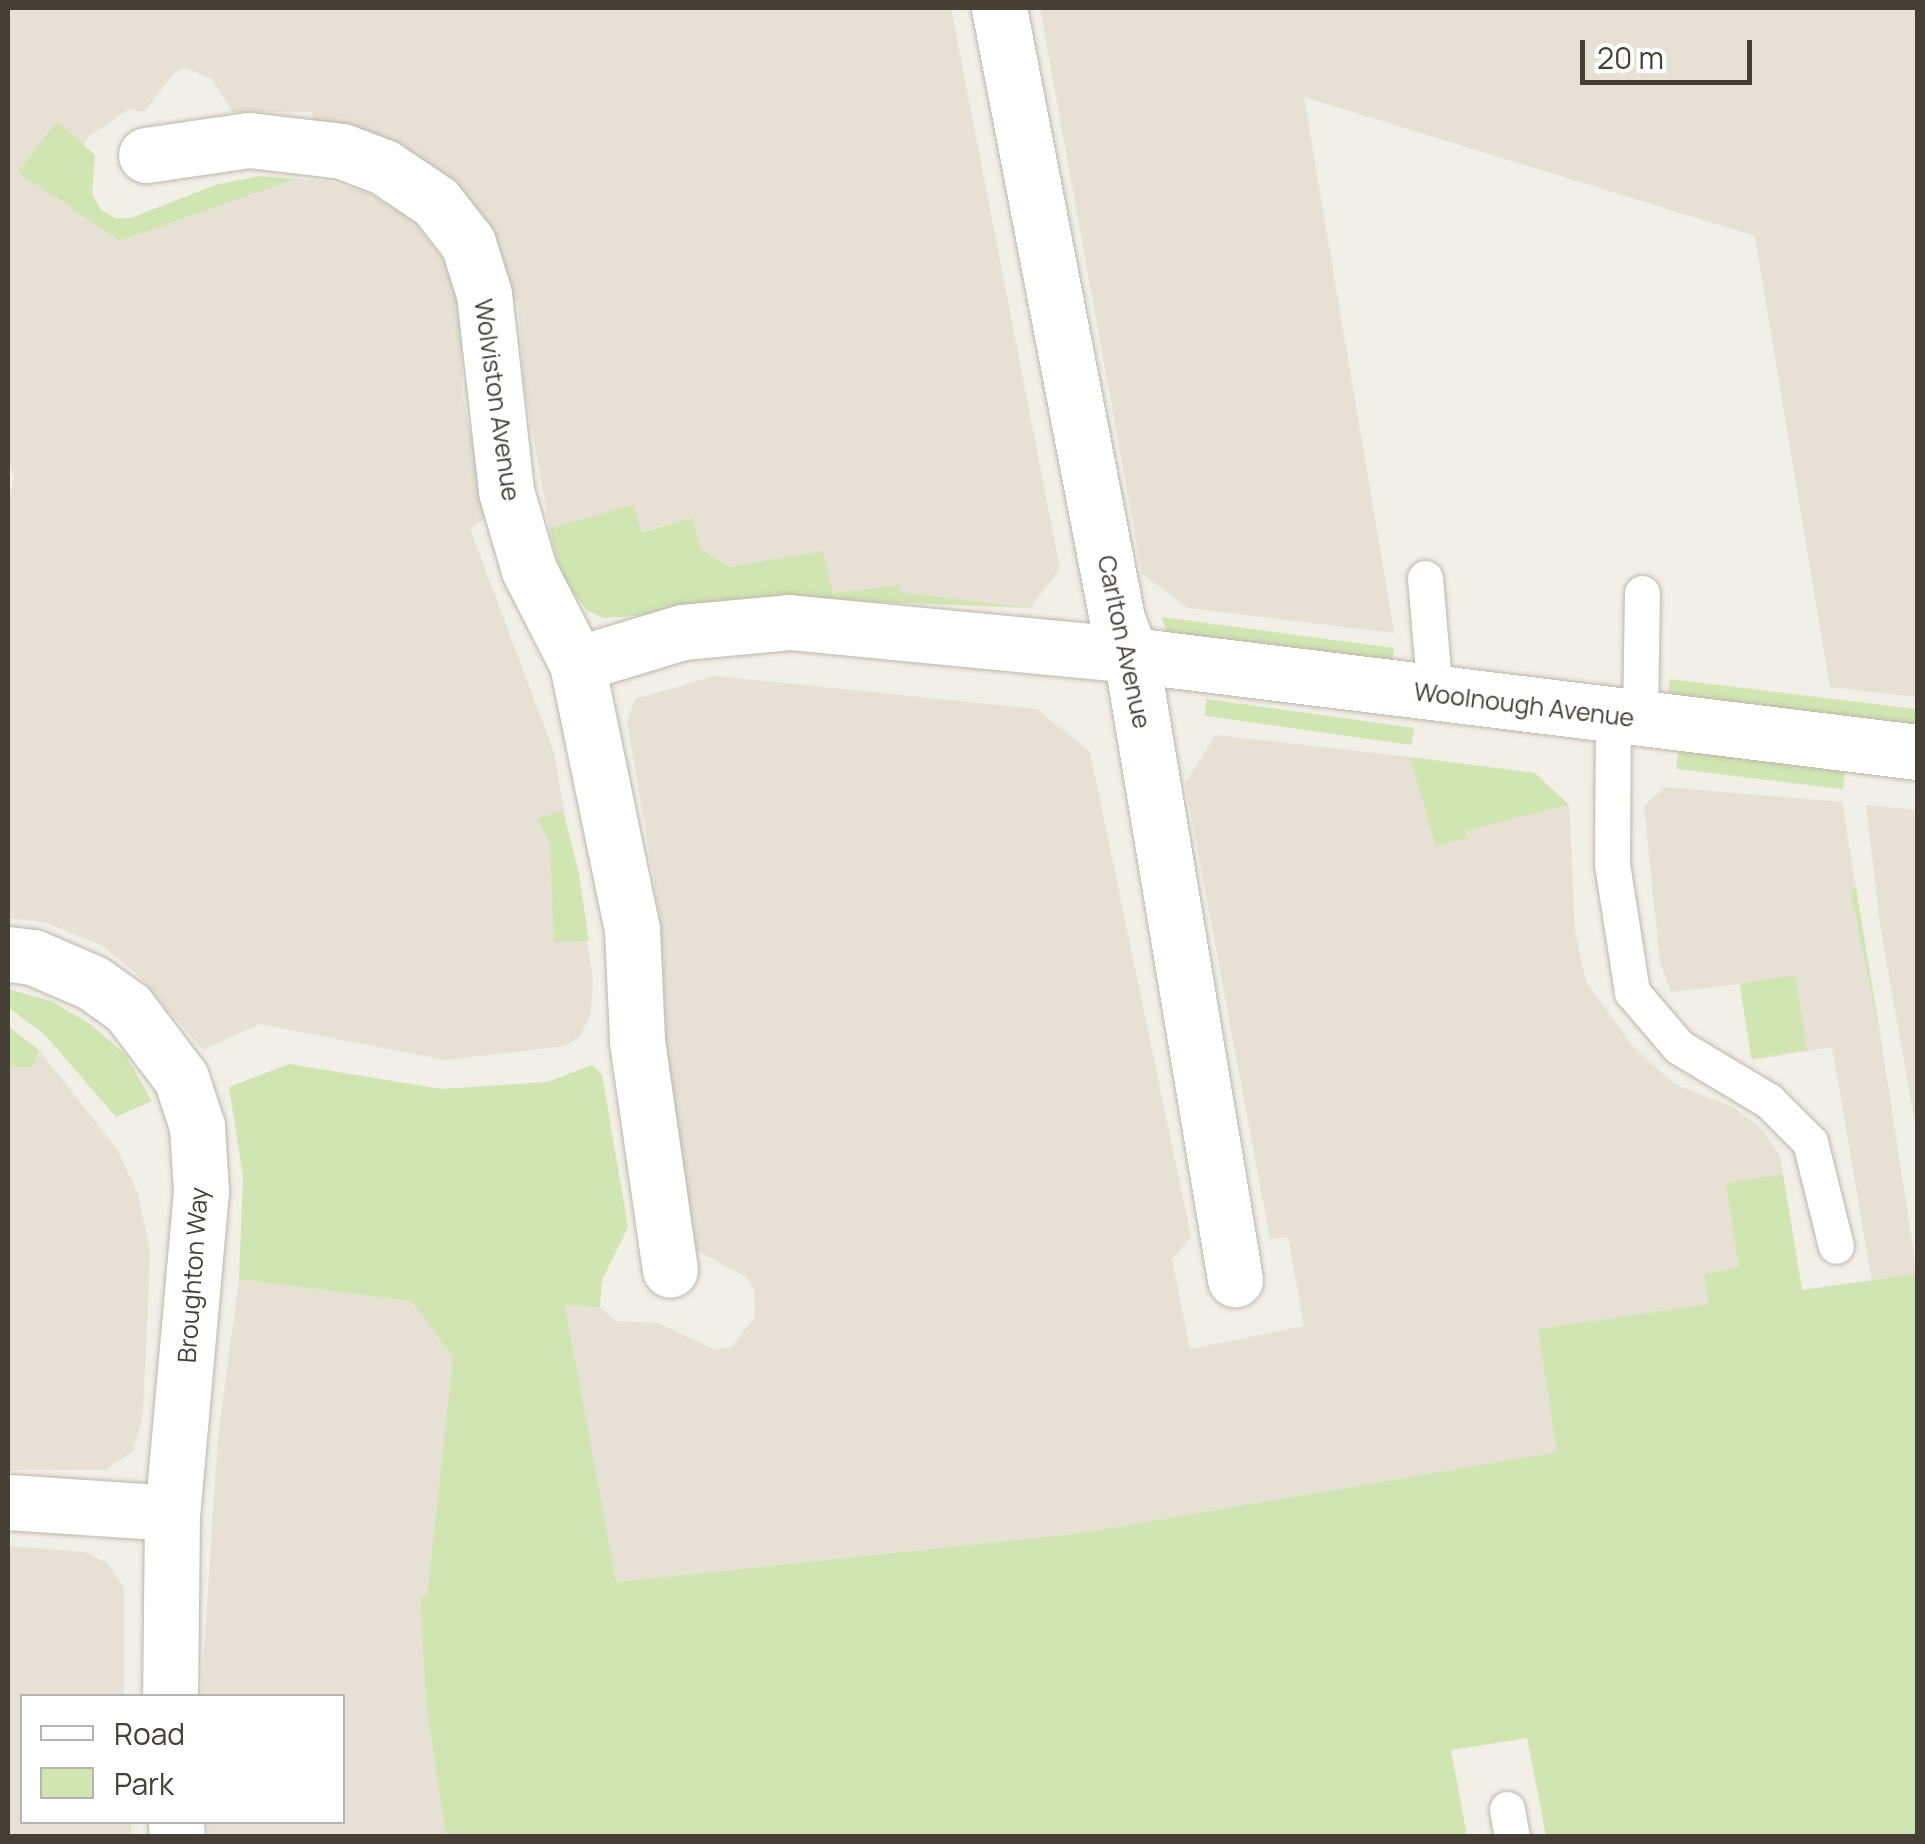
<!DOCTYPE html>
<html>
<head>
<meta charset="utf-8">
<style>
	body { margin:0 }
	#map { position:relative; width:1925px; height:1844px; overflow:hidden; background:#f2efe7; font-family:Manrope,sans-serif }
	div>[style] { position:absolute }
	.residential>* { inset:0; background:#e6e0d5 }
	.green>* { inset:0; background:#d0e5b2; transform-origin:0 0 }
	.roads { filter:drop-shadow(0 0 2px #bdb6aa) drop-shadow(0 0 2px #bdb6aa) }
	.lane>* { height:35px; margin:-17.5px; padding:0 17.5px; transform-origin:17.5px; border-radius:17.5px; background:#fff }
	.street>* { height:55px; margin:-27.5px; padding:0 27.5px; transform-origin:27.5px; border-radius:27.5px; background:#fff }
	span { translate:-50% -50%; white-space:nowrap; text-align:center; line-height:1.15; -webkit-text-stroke:10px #fff; paint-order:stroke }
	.street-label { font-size:25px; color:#453f36 }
	.frame { position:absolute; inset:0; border:10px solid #453f36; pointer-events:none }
	.legend { position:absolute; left:20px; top:1694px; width:325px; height:130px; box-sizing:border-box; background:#fff; border:2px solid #b5b2af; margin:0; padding:12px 18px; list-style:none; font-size:30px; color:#453f36 }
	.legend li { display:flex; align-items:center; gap:20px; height:50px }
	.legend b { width:50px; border:2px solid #b5b2af }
	.scale { position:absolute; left:1580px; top:40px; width:172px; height:45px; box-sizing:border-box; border:5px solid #453f36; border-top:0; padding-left:12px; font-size:30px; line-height:35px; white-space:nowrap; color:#453f36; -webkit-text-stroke:8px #fff; paint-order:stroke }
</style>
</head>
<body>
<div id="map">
	<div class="residential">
		<i style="clip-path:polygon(8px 8px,951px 8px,1060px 569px,1030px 608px,899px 592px,897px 585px,832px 593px,822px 552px,730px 567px,701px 549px,693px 518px,554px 553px,524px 384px,518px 303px,315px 124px,312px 112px,233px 112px,211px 78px,185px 68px,175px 72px,144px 112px,129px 109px,88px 137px,54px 197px,121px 241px,296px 179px,327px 181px,368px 193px,415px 222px,460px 282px,462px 391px,487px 517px,470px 529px,554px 752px,593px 977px,591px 1013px,580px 1036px,565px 1046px,445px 1060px,260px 1024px,203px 1050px,137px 974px,101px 945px,44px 922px,8px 918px,8px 505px,14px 477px,8px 458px)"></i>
		<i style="clip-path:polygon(1040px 8px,1917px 8px,1917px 697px,1830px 687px,1755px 236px,1304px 97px,1394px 633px,1188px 608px,1142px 574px)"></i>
		<i style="clip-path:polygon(715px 676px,1037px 709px,1090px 752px,1191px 1237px,1172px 1259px,1190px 1349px,1304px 1326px,1288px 1237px,1270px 1239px,1185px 783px,1216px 735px,1410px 757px,1437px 846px,1467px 838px,1466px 831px,1569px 805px,1575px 931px,1586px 982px,1632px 1045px,1674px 1084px,1733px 1107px,1764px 1131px,1780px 1157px,1802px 1290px,1558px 1452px,1082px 1533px,615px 1582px,565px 1304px,600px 1307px,615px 1321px,658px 1323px,715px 1350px,731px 1347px,755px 1317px,754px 1290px,746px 1277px,690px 1247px,670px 1115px,660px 915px,627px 722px,635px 699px)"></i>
		<i style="clip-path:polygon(1665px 787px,1842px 802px,1856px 888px,1850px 890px,1882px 1046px,1917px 1274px,1872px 1281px,1832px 1047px,1752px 1060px,1740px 984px,1671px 992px,1660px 962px,1644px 806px)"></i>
		<i style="clip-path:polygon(1866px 805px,1917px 810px,1917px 1136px,1880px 924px)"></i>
		<i style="clip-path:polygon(39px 1050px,117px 1149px,138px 1194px,150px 1250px,143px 1414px,133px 1451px,106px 1470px,8px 1470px,8px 1067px,32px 1067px)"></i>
		<i style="clip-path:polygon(239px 1279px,411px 1301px,453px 1357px,427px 1596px,420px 1597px,426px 1703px,446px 1836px,209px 1836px,208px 1822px,342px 1822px,342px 1696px,201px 1696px,218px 1436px)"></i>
		<i style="clip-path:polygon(8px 1546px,85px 1552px,107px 1563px,124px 1588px,124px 1696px,22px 1696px,22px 1822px,131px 1822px,132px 1836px,8px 1836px)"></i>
	</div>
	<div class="green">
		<i style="clip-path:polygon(57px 122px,95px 155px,92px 193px,101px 210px,115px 218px,131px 218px,215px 185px,260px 176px,296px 179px,120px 241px,18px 172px)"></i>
		<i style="clip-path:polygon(634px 505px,641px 532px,693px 518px,701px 549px,730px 567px,823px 551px,833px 593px,898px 585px,900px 592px,1030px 608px,856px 601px,604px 618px,586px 610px,562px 577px,550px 528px)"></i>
		<i style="clip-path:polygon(1162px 617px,1394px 648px,1392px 663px,1167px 635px)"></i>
		<i style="left:1670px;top:679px;width:249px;height:19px;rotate:7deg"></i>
		<i style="left:1207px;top:699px;width:209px;height:17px;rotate:8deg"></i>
		<i style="left:1679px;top:746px;width:168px;height:23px;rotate:7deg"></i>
		<i style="clip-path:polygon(1410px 757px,1535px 773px,1569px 805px,1466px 831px,1467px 838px,1436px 846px)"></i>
		<i style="clip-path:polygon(563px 811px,579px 874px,589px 941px,554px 942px,550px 842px,537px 819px)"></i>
		<i style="clip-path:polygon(1856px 888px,1882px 1045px,1882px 1046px,1850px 890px)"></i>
		<i style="left:1795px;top:975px;width:76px;height:56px;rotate:81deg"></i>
		<i style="clip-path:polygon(8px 989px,51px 1001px,90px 1024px,125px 1054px,152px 1101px,116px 1117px,45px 1035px,8px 1007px)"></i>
		<i style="clip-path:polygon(8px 1026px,39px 1050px,32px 1067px,8px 1067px)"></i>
		<i style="clip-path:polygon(289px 1064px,441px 1089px,547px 1082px,592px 1065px,602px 1075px,628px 1227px,602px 1280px,600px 1307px,565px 1305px,616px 1582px,1082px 1533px,1557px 1452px,1538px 1329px,1709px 1304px,1704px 1274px,1739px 1268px,1726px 1183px,1783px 1174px,1802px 1290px,1917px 1274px,1917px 1836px,1546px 1836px,1527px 1738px,1451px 1750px,1467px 1836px,446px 1836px,426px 1703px,420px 1596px,427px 1596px,453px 1357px,411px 1301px,239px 1279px,243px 1177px,229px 1087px)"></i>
	</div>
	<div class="roads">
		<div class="lane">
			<i style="left:1425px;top:578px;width:116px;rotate:85.1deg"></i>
			<i style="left:1613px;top:715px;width:149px;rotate:90.4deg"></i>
			<i style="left:1612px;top:864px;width:130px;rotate:81.1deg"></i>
			<i style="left:1632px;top:992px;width:72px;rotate:49.5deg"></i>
			<i style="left:1679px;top:1047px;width:105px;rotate:31deg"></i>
			<i style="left:1769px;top:1101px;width:58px;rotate:45deg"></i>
			<i style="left:1810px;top:1142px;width:107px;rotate:76deg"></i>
			<i style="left:1640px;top:718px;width:125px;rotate:-89.1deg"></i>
			<i style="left:1507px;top:1809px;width:27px;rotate:80deg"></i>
		</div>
		<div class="street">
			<i style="left:999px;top:8px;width:622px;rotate:79.07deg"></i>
			<i style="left:1117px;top:619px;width:39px;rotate:69deg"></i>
			<i style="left:1131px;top:655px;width:633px;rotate:80.54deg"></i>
			<i style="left:146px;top:155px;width:104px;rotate:-8.3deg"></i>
			<i style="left:249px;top:140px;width:94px;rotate:6.7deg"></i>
			<i style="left:342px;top:151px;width:45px;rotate:20.9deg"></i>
			<i style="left:384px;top:167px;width:63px;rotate:33.9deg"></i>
			<i style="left:436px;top:202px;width:52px;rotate:52deg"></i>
			<i style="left:468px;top:243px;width:53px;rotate:72.6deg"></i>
			<i style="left:484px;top:294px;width:198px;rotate:83.6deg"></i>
			<i style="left:506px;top:491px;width:82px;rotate:73.8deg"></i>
			<i style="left:529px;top:570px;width:106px;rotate:62.9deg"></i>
			<i style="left:577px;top:664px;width:271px;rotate:78.3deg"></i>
			<i style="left:632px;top:929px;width:112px;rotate:87.4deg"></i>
			<i style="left:637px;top:1041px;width:231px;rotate:81.8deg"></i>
			<i style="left:577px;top:664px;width:111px;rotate:-16.8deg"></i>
			<i style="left:683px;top:632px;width:106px;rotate:-5.4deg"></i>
			<i style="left:789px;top:622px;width:344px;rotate:5.5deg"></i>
			<i style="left:1131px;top:655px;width:793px;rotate:7.03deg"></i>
			<i style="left:8px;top:954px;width:25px;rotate:7deg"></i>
			<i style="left:33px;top:957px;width:65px;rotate:23.4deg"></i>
			<i style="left:93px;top:983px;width:43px;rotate:35.5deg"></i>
			<i style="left:128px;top:1008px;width:88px;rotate:52.9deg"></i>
			<i style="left:181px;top:1078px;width:51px;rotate:71.6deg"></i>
			<i style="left:197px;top:1126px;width:65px;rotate:86.5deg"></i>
			<i style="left:201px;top:1191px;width:323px;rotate:95.1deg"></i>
			<i style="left:172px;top:1513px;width:183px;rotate:90.6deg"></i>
			<i style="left:8px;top:1502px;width:164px;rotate:3.8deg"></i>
			<i style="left:176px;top:1822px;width:14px;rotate:86deg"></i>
		</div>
	</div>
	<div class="street-label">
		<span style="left:497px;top:400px;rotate:82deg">Wolviston Avenue</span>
		<span style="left:1124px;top:642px;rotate:78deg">Carlton Avenue</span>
		<span style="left:1524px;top:705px;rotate:7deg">Woolnough Avenue</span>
		<span style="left:193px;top:1275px;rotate:-86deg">Broughton Way</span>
	</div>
	<div class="frame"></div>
	<ul class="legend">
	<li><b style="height:12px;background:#fff"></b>Road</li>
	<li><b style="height:28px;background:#d0e5b2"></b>Park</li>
	</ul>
	<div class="scale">20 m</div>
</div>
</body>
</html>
